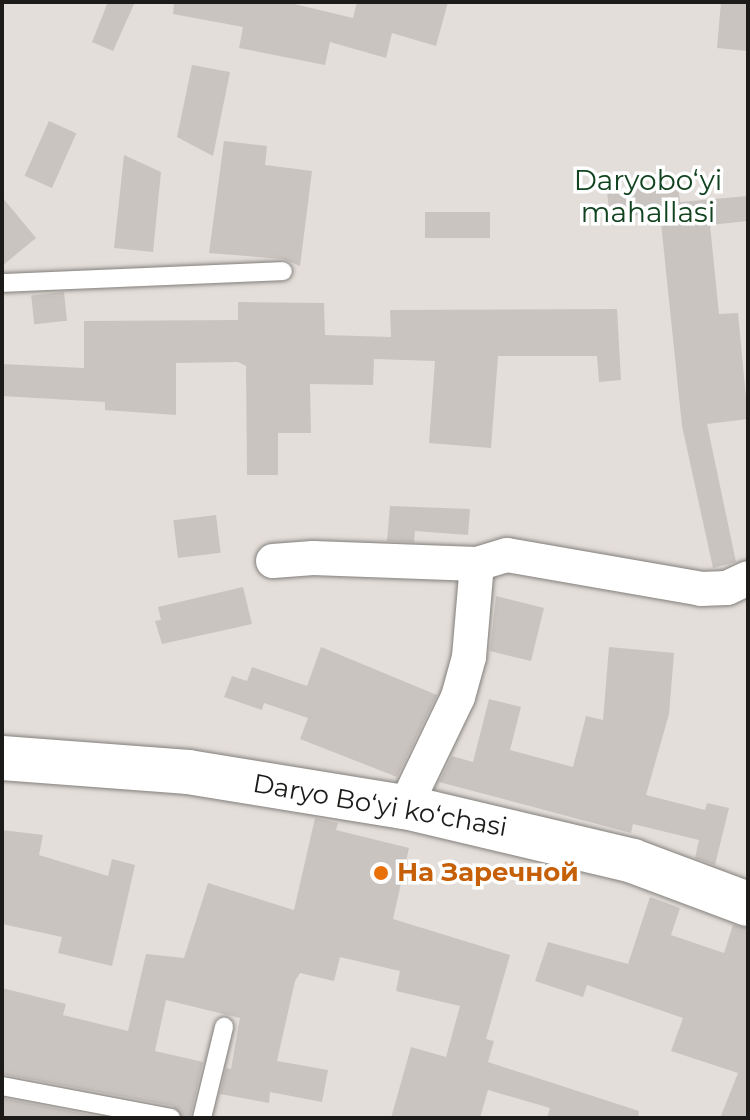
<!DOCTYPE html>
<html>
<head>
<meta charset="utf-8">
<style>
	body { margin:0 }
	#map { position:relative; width:750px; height:1120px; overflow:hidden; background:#e3ded9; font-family:Montserrat,sans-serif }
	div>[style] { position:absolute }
	.building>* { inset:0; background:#c9c4c0; transform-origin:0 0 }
	.roads { filter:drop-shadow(0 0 2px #837f7b) drop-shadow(0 0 2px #837f7b) }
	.service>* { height:18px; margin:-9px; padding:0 9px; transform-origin:9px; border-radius:9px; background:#fff }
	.minor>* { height:34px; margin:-17px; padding:0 17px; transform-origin:17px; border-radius:17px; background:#fff }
	.tertiary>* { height:44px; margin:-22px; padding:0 22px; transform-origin:22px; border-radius:22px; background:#fff }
	.dots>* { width:22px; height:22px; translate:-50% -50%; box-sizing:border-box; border:4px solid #fff; border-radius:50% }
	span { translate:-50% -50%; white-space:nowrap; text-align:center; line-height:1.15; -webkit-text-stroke:7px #fff; paint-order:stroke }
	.street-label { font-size:26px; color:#1c1b19 }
	.food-label { font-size:26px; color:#c56008; font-weight:700 }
	.left { translate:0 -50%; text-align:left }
	.neighbourhood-label { font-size:28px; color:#114320 }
	.frame { position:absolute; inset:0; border:4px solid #1c1b19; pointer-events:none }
</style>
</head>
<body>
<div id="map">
	<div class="building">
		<i style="clip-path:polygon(108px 2px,135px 2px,113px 51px,92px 42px)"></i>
		<i style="clip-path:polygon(174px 2px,286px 2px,353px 18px,357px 2px,448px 2px,436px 46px,392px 33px,386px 58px,330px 42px,325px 65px,239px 48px,243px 27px,173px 14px)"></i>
		<i style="clip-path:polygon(721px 2px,748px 2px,748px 51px,717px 48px)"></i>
		<i style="clip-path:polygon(192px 65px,230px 72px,213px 156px,177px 137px)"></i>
		<i style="left:49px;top:121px;width:30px;height:60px;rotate:24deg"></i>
		<i style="clip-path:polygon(224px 141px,267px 146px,265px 165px,312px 171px,300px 266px,283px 259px,209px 253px)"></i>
		<i style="clip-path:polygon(124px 155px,161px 172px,153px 252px,114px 248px)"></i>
		<i style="clip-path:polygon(678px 185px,680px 202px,748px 196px,748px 221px,710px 225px,719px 314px,738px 313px,748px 419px,707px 424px,736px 562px,713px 568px,682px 426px,660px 213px,610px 218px,607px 192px)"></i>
		<i style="clip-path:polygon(2px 197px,36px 238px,2px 266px)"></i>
		<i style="left:490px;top:212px;width:26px;height:65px;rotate:90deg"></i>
		<i style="left:64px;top:292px;width:29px;height:33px;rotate:84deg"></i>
		<i style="clip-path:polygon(238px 302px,324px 303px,325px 335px,391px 337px,390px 310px,617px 309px,621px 380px,599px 382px,597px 356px,498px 356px,491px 448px,429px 443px,435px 361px,374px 359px,373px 385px,310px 384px,311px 433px,278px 433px,278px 475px,247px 475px,246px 366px,238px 362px,176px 363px,176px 415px,105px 410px,105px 402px,2px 396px,2px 364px,84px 368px,84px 321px,238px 320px)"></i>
		<i style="clip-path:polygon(390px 506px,470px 509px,468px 535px,415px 531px,414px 542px,387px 541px)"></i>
		<i style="left:216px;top:515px;width:38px;height:43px;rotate:83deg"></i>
		<i style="clip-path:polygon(243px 587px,252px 624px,162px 644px,155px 621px,161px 620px,158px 607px)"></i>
		<i style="clip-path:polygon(496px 596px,544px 608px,531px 661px,490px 651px)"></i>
		<i style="clip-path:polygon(321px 647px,437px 695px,397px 777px,300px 739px,308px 718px,264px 703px,262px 710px,224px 697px,232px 676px,247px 681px,252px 667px,307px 686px)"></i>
		<i style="clip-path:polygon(609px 647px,674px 653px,669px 714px,646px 795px,705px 810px,707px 803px,729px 808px,715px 865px,695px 858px,699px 840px,633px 824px,631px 833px,439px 782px,452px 756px,473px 762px,489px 699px,521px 707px,510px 750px,573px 767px,586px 716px,603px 720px)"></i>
		<i style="clip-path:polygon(315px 818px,338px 823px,336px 830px,409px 848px,393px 919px,510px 955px,486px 1039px,494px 1041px,488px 1062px,639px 1111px,638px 1118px,547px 1118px,550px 1108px,488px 1090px,480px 1118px,391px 1118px,411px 1047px,446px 1057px,460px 1006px,396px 991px,400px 971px,340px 957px,334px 981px,300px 973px,295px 981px,277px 1061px,328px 1070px,322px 1102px,270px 1092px,269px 1103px,220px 1094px,226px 1068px,231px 1069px,240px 1018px,166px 1000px,155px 1051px,203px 1062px,190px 1118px,183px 1118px,173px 1106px,2px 1074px,2px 988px,66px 1004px,63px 1015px,128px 1031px,146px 954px,184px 958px,208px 883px,294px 910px)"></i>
		<i style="clip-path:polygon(2px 830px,43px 835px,39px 855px,108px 876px,112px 859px,135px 865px,112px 966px,58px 953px,62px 937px,2px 924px)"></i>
		<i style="clip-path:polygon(650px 897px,680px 908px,671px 935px,724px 953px,733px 925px,748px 928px,748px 1118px,720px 1118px,738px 1073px,671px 1051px,683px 1018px,587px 985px,583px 997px,535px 981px,548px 942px,628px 964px)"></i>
		<i style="clip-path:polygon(2px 1098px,106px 1118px,2px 1118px)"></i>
	</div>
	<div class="roads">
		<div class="service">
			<i style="left:2px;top:283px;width:281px;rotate:-2.4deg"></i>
			<i style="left:2px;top:1086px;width:172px;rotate:10.7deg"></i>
			<i style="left:202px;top:1118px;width:94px;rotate:-76.4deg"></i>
		</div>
		<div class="minor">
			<i style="left:273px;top:561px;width:40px;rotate:-4.3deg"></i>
			<i style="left:313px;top:558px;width:164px;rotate:2.1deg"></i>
			<i style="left:477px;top:564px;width:31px;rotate:-17deg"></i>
			<i style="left:507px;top:555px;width:197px;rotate:9.9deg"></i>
			<i style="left:701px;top:589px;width:26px;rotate:-2deg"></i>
			<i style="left:727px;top:588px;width:23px;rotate:-25deg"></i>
			<i style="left:405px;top:807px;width:122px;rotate:-64.3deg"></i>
			<i style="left:458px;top:697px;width:41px;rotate:-74.6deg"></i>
			<i style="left:469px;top:657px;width:93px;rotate:-85.1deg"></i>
		</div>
		<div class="tertiary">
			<i style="left:2px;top:758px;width:187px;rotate:4.3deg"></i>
			<i style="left:188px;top:772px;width:220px;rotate:9.2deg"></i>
			<i style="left:405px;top:807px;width:234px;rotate:13.3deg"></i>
			<i style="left:633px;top:861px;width:123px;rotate:20.5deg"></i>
		</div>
	</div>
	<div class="dots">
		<i style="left:381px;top:873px;background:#e8710a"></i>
	</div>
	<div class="street-label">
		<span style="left:380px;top:806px;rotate:10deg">Daryo Boʻyi koʻchasi</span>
	</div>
	<div class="food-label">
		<span class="left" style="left:397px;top:873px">На Заречной</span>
	</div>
	<div class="neighbourhood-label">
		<span style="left:648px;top:196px">Daryoboʻyi<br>mahallasi</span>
	</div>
	<div class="frame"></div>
</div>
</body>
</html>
